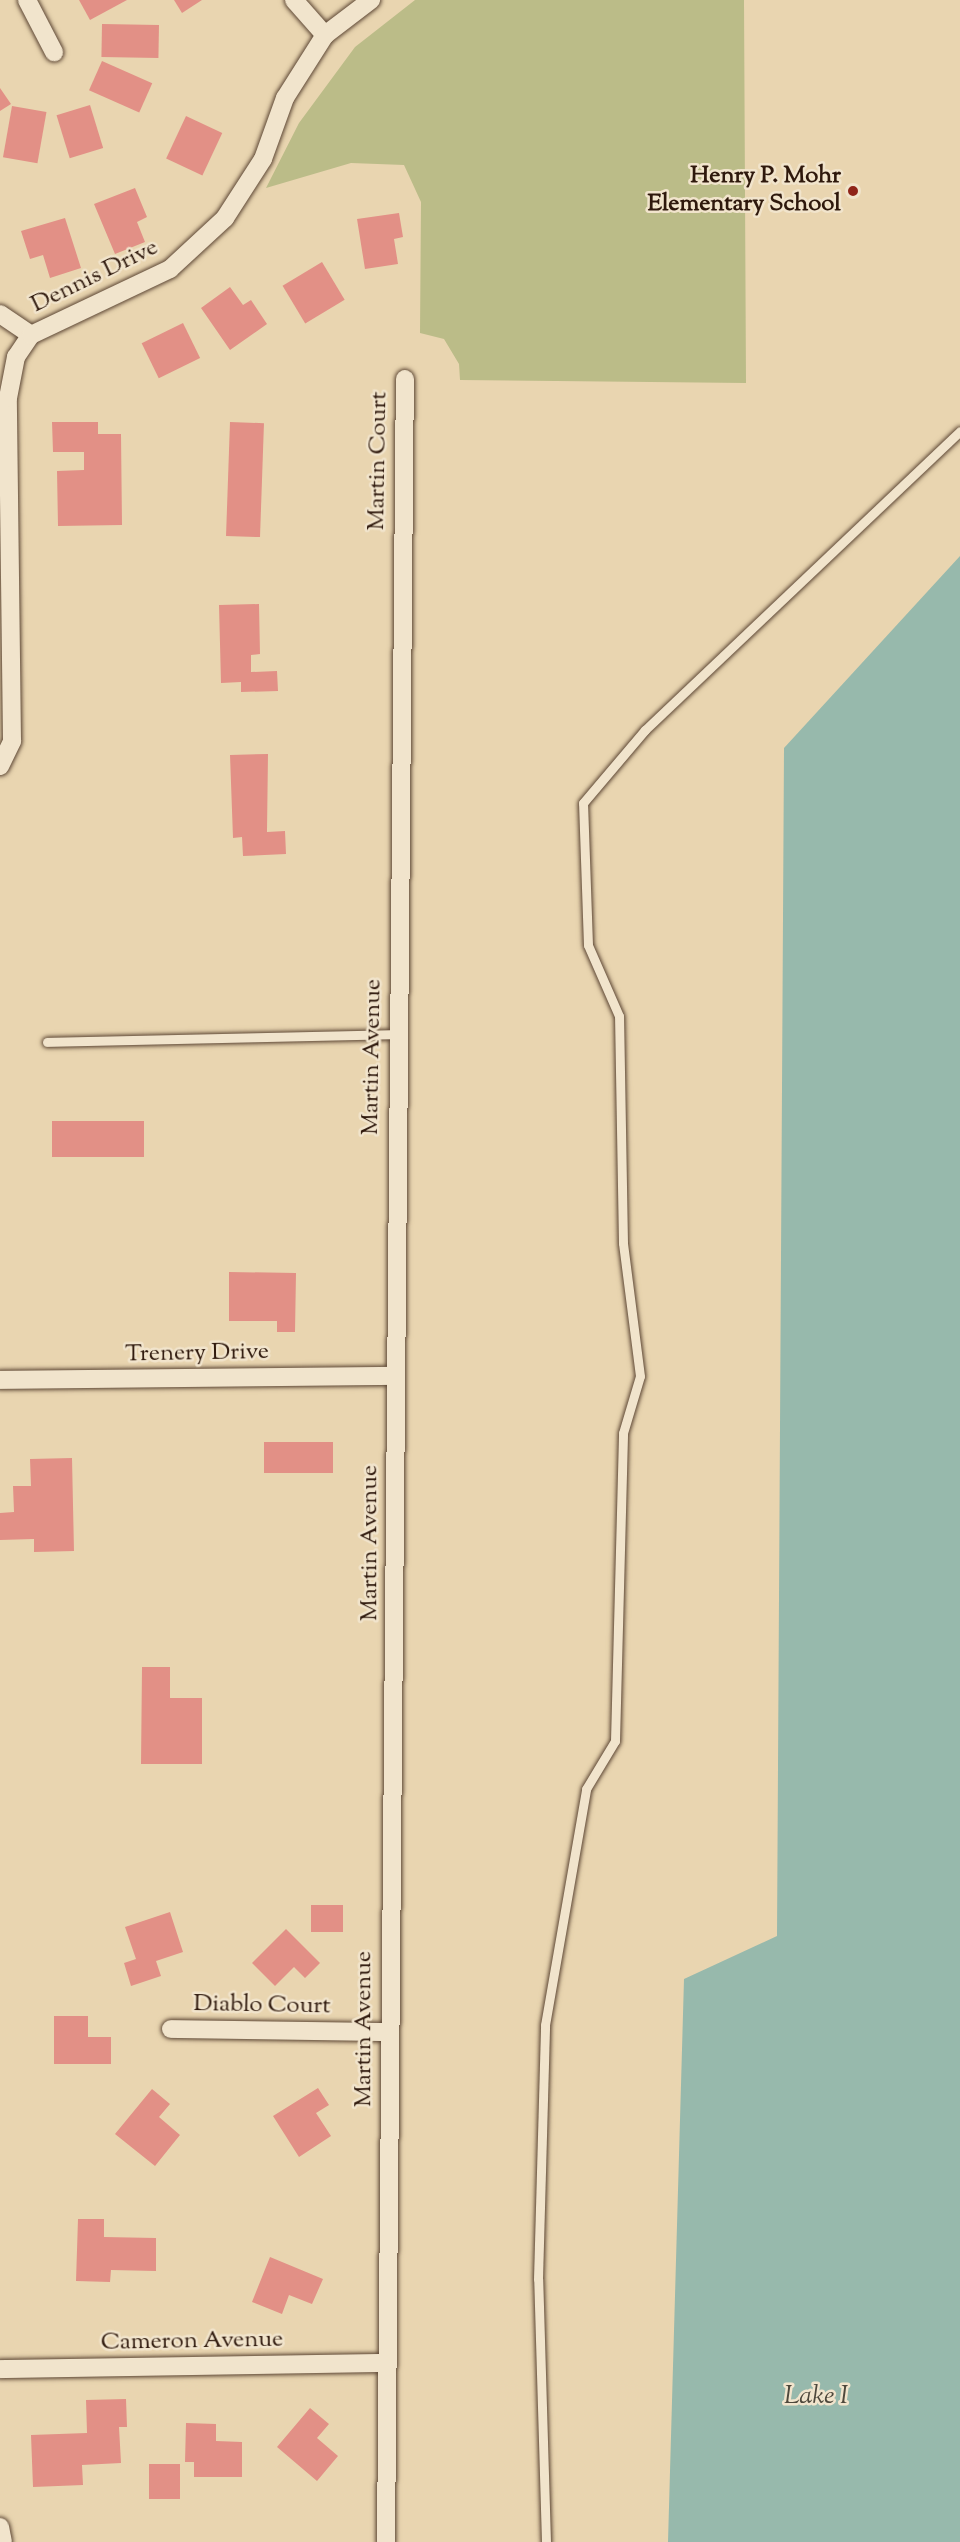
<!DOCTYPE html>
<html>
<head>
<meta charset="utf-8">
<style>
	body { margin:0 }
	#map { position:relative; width:960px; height:2542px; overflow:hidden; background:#e9d5b0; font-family:"Sorts Mill Goudy",serif }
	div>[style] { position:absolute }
	.green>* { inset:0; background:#bbbc88 }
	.water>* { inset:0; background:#97b9ac }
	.building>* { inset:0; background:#e29086; transform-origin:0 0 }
	.roads { filter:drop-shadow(0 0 2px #5d4735) drop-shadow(0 0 2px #5d4735) }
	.service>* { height:9px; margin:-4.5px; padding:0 4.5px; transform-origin:4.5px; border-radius:4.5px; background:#f1e4cc }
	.minor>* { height:18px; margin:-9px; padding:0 9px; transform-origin:9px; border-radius:9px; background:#f1e4cc }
	.dots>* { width:16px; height:16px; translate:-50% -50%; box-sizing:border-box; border:3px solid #f1e4cc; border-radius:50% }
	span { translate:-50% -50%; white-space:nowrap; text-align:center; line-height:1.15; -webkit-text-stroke:5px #f1e4cc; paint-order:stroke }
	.poi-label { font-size:24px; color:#2e180c; font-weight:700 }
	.right { translate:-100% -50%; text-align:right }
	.street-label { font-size:24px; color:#2e180c }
	.water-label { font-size:26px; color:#4e483c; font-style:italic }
</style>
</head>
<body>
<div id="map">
	<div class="green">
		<i style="clip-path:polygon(415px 0,744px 0,746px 383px,460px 380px,459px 364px,444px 339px,420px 333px,421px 202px,404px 165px,351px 163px,266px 188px,299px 123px,355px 47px)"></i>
	</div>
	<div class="water">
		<i style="clip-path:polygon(960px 556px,960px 2542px,668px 2542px,684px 1979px,777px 1936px,784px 748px)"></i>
	</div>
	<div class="building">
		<i style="clip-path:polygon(79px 0,127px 0,90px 20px)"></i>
		<i style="clip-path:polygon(174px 0,202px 0,182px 13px)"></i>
		<i style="left:102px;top:24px;width:57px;height:33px;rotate:1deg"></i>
		<i style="left:102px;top:61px;width:55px;height:32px;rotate:24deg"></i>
		<i style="clip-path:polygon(0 88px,11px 104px,0 111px)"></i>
		<i style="left:90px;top:105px;width:45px;height:35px;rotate:73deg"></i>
		<i style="left:12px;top:106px;width:35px;height:52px;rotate:10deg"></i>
		<i style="left:186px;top:116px;width:40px;height:47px;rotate:25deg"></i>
		<i style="clip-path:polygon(135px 188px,147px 217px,137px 222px,145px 242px,115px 254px,94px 204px)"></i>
		<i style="clip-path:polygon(399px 213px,403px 237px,394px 239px,398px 264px,365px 269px,357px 219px)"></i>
		<i style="clip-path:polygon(65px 218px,81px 268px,50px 278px,43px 255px,30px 259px,21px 231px)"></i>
		<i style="left:322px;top:262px;width:44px;height:46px;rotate:59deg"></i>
		<i style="clip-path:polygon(230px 287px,243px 305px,251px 300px,267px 324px,230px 350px,201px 308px)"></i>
		<i style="left:183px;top:323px;width:39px;height:46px;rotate:64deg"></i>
		<i style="clip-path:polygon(52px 422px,98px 422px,98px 434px,121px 434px,122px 525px,58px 526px,57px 471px,84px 470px,84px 452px,53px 452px)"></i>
		<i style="left:230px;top:422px;width:34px;height:114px;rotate:2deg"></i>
		<i style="clip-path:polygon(259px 604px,260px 654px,251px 655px,251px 672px,277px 671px,278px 691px,241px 692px,241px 682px,221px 683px,219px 605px)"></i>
		<i style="clip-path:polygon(268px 754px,267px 832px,285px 831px,286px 854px,243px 856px,242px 837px,233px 838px,230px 755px)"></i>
		<i style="left:144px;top:1121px;width:36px;height:92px;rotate:90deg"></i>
		<i style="clip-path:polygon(229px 1272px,296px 1273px,295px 1332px,277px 1332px,277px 1321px,229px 1321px)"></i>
		<i style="left:264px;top:1442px;width:69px;height:31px"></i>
		<i style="clip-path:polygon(72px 1458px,74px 1551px,34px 1552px,34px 1539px,0 1540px,0 1513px,14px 1512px,13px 1486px,31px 1486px,30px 1459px)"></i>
		<i style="clip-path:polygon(142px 1667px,170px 1667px,170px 1698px,202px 1698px,202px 1764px,141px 1764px)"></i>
		<i style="left:311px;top:1905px;width:32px;height:27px"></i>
		<i style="clip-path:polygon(170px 1912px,183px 1952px,156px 1961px,161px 1976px,131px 1986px,124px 1963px,136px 1959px,125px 1927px)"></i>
		<i style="clip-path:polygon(286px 1929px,320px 1963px,305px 1978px,294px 1967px,275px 1986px,252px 1963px)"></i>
		<i style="clip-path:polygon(54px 2016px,88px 2016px,88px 2037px,111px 2037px,111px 2064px,54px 2064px)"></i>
		<i style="clip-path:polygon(318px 2088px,329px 2105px,316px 2113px,331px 2136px,299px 2157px,273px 2116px)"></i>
		<i style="clip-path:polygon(152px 2089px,170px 2104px,159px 2117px,180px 2135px,155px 2166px,115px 2134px)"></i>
		<i style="clip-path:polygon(78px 2219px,104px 2219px,104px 2237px,156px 2238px,156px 2271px,111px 2270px,110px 2282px,76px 2281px)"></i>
		<i style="clip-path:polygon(270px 2257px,323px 2279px,312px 2304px,289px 2295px,282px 2314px,252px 2302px)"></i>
		<i style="clip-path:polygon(126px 2399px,127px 2427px,119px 2427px,121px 2463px,82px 2465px,83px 2485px,33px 2487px,31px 2435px,87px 2433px,86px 2400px)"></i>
		<i style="clip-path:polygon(310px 2408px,329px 2424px,317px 2438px,338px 2456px,317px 2481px,277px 2447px)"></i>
		<i style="clip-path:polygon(186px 2423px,216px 2424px,216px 2441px,242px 2442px,242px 2477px,194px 2477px,194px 2462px,185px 2462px)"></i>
		<i style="left:149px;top:2464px;width:31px;height:35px"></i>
	</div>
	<div class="roads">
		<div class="service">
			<i style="left:47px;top:1042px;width:350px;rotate:-1.3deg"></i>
			<i style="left:546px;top:2542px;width:263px;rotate:-91.7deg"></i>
			<i style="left:538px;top:2279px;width:254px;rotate:-88.4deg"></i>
			<i style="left:545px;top:2025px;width:240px;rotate:-80.1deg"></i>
			<i style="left:586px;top:1789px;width:56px;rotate:-58.9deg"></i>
			<i style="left:615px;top:1741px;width:308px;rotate:-88.5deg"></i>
			<i style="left:623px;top:1433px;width:59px;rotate:-73.4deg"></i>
			<i style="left:640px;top:1376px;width:134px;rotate:-97.3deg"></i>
			<i style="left:623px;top:1243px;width:227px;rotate:-91deg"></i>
			<i style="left:619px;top:1016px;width:77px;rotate:-113.6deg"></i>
			<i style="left:588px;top:945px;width:142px;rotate:-92deg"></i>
			<i style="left:583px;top:803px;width:96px;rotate:-49.7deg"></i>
			<i style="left:645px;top:730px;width:434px;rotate:-43.5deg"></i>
		</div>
		<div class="minor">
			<i style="left:27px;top:0;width:59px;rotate:62.6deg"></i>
			<i style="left:294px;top:0;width:47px;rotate:48.5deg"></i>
			<i style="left:0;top:314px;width:37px;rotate:34deg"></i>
			<i style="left:0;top:766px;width:28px;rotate:-64deg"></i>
			<i style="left:12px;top:741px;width:343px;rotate:-90.7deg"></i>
			<i style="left:8px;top:398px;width:42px;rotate:-79deg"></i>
			<i style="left:16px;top:357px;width:27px;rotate:-56deg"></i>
			<i style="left:31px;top:335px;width:154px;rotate:-25.4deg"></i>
			<i style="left:170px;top:269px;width:75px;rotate:-42.8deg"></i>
			<i style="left:225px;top:218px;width:70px;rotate:-57.2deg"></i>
			<i style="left:263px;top:159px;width:65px;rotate:-70.2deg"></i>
			<i style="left:285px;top:98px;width:75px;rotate:-57.6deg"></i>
			<i style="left:325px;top:35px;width:58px;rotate:-37.3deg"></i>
			<i style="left:0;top:1380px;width:394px;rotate:-0.6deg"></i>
			<i style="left:171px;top:2029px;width:218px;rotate:0.8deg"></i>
			<i style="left:0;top:2369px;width:385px;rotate:-0.9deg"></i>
			<i style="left:0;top:2527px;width:15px;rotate:79deg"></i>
			<i style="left:386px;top:2542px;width:2163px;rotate:-89.5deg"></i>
		</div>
	</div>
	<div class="dots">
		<i style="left:853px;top:191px;background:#8f2418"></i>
	</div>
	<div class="poi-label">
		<span class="right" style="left:841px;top:191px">Henry P. Mohr<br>Elementary School</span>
	</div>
	<div class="street-label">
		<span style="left:95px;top:277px;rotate:-26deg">Dennis Drive</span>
		<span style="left:379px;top:461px;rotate:-89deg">Martin Court</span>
		<span style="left:373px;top:1057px;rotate:-89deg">Martin Avenue</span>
		<span style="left:197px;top:1354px;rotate:-1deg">Trenery Drive</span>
		<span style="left:371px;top:1543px;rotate:-90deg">Martin Avenue</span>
		<span style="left:262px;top:2006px;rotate:1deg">Diablo Court</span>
		<span style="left:365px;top:2029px;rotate:-90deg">Martin Avenue</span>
		<span style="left:192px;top:2342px;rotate:-1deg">Cameron Avenue</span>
	</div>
	<div class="water-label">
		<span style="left:816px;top:2397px">Lake I</span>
	</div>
</div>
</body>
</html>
